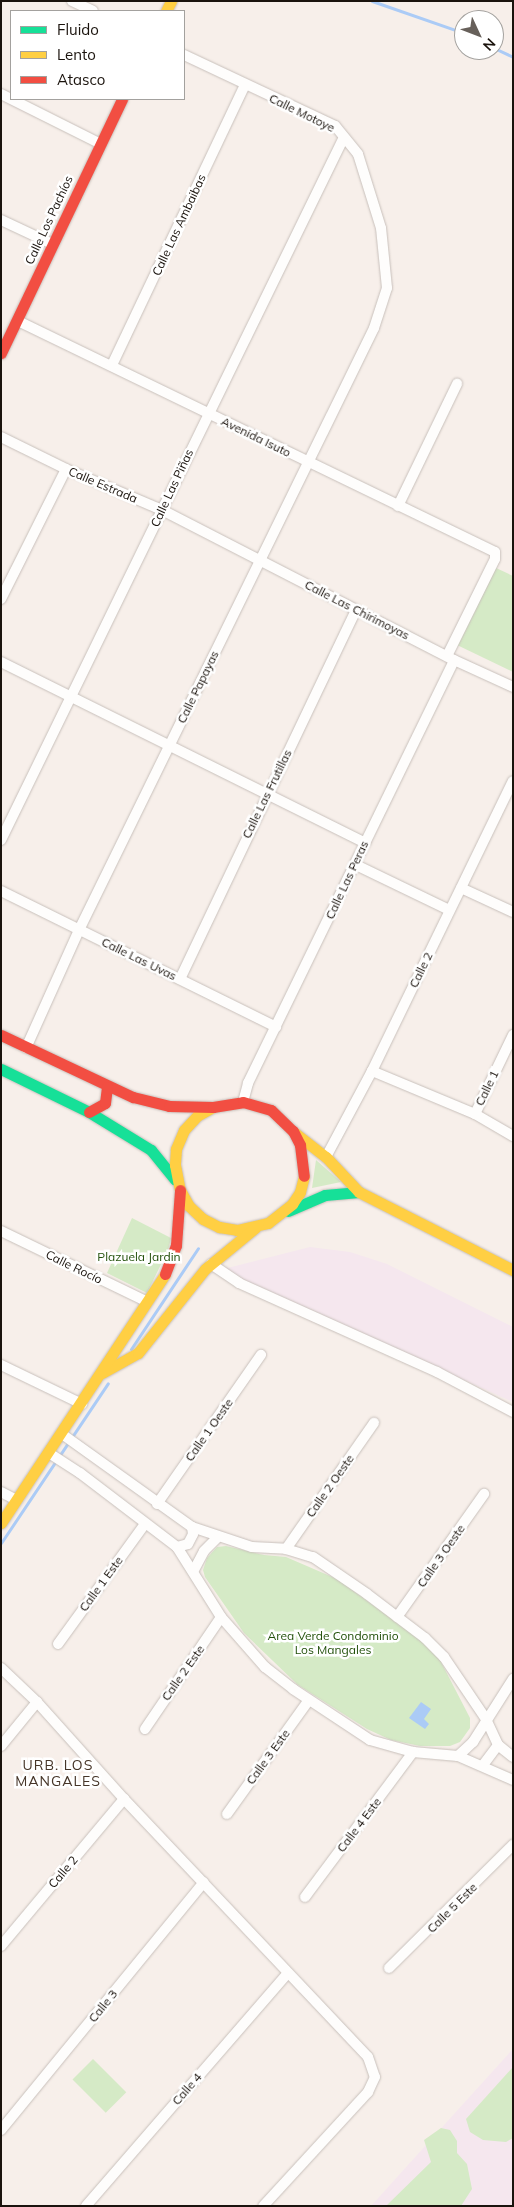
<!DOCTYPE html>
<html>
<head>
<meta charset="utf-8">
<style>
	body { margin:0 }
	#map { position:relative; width:514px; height:2207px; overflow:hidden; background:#f7efea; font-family:Mulish,sans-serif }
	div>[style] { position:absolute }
	.industrial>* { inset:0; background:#f5e7ee }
	.green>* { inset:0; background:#d5eac6; transform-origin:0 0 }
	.water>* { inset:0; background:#abcbf6 }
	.stream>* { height:3px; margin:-1.5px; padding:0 1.5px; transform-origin:1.5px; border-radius:1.5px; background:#abcbf6 }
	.roads { filter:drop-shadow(0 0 1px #c8c0bb) drop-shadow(0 0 1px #c8c0bb) }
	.street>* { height:10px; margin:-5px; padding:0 5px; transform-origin:5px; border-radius:5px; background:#fefdfc }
	.fast>* { height:11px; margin:-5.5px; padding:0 5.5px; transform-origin:5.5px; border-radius:5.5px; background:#16e098 }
	.slow>* { height:11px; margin:-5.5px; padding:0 5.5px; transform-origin:5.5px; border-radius:5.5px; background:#ffcf43 }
	.jam>* { height:11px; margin:-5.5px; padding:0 5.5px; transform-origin:5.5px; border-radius:5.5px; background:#f24e42 }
	span { translate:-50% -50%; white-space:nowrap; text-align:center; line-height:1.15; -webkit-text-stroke:5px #fff; paint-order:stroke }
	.street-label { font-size:12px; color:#1a130d }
	.park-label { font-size:12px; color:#22500a }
	.neighbourhood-label { font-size:14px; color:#463528; letter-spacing:1px }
	.frame { position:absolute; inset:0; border:2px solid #1a130d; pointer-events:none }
	.legend { position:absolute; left:10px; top:10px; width:175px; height:90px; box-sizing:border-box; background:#fff; border:1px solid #a3a19e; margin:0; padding:6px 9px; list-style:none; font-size:15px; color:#1a130d }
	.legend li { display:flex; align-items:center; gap:10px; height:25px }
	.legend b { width:25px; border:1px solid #a3a19e }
	.north { position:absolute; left:454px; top:10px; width:50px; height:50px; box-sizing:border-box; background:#fff; border:1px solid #a3a19e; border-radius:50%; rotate:133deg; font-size:14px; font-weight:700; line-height:20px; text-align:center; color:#1a130d }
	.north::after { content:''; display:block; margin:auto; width:18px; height:22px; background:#67605a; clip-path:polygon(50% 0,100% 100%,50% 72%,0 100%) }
</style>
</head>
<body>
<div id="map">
	<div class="industrial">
		<i style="clip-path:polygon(310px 1247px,350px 1252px,387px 1264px,513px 1327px,513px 1402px,220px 1270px)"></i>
		<i style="clip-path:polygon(513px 2049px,513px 2206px,371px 2206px,445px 2124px)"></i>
	</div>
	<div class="green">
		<i style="clip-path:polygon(494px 567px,513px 576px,513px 672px,457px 645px)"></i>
		<i style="clip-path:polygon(316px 1160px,341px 1182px,312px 1188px)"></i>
		<i style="clip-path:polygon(132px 1218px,171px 1238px,168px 1250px,147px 1293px,107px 1273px)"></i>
		<i style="clip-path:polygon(226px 1546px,264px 1555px,286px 1557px,337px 1579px,420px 1639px,440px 1660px,470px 1718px,470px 1728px,460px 1742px,450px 1746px,420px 1746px,391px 1740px,367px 1729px,298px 1685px,244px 1633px,205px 1577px,203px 1570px,207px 1558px,217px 1547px)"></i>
		<i style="left:93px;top:2059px;width:47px;height:29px;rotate:45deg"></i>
		<i style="clip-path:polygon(513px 2067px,513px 2138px,506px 2142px,483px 2140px,470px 2132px,466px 2119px)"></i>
		<i style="clip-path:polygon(441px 2128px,450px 2130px,457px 2141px,457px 2153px,467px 2164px,472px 2189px,461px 2206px,386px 2206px,431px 2162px,424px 2140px)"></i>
	</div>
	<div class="water">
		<i style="clip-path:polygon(421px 1702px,431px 1709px,424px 1719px,429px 1724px,425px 1729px,409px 1718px)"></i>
	</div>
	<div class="stream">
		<i style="left:372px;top:1px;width:97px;rotate:19.2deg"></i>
		<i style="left:494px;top:48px;width:21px;rotate:25deg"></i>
		<i style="left:131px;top:1349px;width:121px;rotate:-56.4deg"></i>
		<i style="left:1px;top:1543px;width:192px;rotate:-56.2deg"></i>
	</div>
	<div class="roads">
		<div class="street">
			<i style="left:72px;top:1px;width:23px;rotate:25deg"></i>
			<i style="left:1px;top:94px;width:112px;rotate:26.6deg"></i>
			<i style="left:1px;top:220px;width:56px;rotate:25.2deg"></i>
			<i style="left:18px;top:321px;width:530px;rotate:25.84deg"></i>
			<i style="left:495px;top:552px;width:7px;rotate:90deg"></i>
			<i style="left:495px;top:559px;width:108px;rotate:116.3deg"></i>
			<i style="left:112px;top:365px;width:310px;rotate:-64.6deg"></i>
			<i style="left:1px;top:437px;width:72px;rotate:26.2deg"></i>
			<i style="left:66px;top:469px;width:104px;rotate:23.1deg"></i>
			<i style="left:162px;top:510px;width:328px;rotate:27.2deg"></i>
			<i style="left:454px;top:660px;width:65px;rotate:24.6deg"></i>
			<i style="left:398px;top:506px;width:136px;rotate:-64.2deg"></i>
			<i style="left:1px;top:599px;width:145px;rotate:-63.4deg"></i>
			<i style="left:1px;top:662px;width:407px;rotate:26.4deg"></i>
			<i style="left:1px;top:840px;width:782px;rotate:-63.99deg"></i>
			<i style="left:356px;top:865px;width:103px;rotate:25.8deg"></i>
			<i style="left:461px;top:888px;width:57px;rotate:24.8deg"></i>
			<i style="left:1px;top:891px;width:307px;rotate:26.3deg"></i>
			<i style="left:180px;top:979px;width:409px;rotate:-64.5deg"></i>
			<i style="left:26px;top:1048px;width:129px;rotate:-65.8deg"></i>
			<i style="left:79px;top:930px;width:670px;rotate:-63.89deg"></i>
			<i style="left:374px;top:328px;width:42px;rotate:-72deg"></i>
			<i style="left:387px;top:288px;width:60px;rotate:-95.7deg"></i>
			<i style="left:381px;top:228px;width:77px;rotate:-107.3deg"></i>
			<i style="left:358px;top:154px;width:36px;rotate:-129deg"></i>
			<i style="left:335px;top:126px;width:167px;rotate:-154.8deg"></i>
			<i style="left:372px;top:1071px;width:112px;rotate:22.7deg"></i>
			<i style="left:475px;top:1114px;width:44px;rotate:30.1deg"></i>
			<i style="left:243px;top:1102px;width:20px;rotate:-75deg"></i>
			<i style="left:248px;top:1083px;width:470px;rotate:-64deg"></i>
			<i style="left:475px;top:1114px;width:88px;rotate:-64.3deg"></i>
			<i style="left:326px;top:1157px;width:98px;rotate:-61.9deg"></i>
			<i style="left:372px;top:1071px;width:322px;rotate:-64.1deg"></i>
			<i style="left:1px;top:1231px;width:163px;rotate:25.8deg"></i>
			<i style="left:211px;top:1264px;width:34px;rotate:34deg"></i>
			<i style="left:239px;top:1283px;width:217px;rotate:24.2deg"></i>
			<i style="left:437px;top:1372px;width:86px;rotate:27.8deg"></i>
			<i style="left:1px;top:1365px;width:90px;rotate:25.7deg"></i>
			<i style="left:62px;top:1434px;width:160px;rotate:35.6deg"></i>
			<i style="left:192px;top:1527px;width:63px;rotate:18.4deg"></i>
			<i style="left:252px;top:1547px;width:34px;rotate:3deg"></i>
			<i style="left:286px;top:1549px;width:28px;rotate:17deg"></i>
			<i style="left:313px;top:1557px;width:65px;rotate:34.4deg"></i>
			<i style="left:367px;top:1594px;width:73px;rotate:37.2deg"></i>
			<i style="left:425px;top:1638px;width:27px;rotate:45deg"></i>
			<i style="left:444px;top:1657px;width:75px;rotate:55.9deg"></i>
			<i style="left:486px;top:1719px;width:29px;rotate:65deg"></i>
			<i style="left:498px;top:1745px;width:19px;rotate:39deg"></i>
			<i style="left:49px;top:1453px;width:37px;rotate:33deg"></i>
			<i style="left:80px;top:1473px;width:122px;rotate:37.3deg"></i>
			<i style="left:177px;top:1547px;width:83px;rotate:57.8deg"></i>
			<i style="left:221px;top:1617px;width:67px;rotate:48.7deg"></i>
			<i style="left:265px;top:1667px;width:36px;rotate:38deg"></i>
			<i style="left:293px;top:1689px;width:92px;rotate:33.5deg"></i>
			<i style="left:370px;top:1740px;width:45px;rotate:15.6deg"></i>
			<i style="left:413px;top:1752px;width:45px;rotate:5.1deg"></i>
			<i style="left:458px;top:1756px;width:60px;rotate:23.6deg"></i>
			<i style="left:1px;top:1492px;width:18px;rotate:27deg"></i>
			<i style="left:157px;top:1504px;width:182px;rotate:-55.1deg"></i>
			<i style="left:177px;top:1547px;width:11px;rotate:-15deg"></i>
			<i style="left:188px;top:1544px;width:11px;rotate:-63deg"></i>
			<i style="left:193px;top:1534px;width:7px;rotate:-98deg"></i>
			<i style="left:286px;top:1549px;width:154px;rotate:-55.1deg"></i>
			<i style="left:194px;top:1570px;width:21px;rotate:-62deg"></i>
			<i style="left:204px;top:1551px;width:18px;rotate:-45deg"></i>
			<i style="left:397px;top:1617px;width:151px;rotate:-54.7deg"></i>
			<i style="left:58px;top:1644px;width:148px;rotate:-54.1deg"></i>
			<i style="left:1px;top:1668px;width:50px;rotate:43.4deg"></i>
			<i style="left:37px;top:1702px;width:130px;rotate:48.1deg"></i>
			<i style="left:124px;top:1799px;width:355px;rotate:46.6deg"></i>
			<i style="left:368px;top:2057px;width:21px;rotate:71deg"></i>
			<i style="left:375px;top:2077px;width:17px;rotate:115deg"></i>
			<i style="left:368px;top:2092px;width:155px;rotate:132.6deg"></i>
			<i style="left:145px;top:1729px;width:135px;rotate:-55.8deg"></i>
			<i style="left:1px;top:1746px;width:57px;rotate:-50.7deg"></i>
			<i style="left:458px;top:1756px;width:21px;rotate:-43deg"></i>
			<i style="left:473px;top:1742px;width:75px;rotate:-57.6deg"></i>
			<i style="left:483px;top:1765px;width:25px;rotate:-53deg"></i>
			<i style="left:227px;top:1814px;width:140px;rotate:-54.3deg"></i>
			<i style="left:305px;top:1897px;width:181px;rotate:-53.3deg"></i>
			<i style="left:1px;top:1946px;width:192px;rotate:-50.1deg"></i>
			<i style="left:389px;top:1968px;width:175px;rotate:-44.8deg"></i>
			<i style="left:1px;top:2130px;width:320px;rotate:-50.7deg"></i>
			<i style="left:86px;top:2206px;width:308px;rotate:-49.1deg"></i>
		</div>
		<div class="fast">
			<i style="left:1px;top:1069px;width:98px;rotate:26deg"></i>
			<i style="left:89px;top:1112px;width:73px;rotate:31.5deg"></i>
			<i style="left:151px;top:1150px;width:38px;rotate:51deg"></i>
			<i style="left:288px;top:1211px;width:40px;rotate:-23.4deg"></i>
			<i style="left:325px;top:1195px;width:34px;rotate:-5deg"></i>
		</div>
		<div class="slow">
			<i style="left:166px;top:11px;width:11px;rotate:-63deg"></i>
			<i style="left:213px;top:1107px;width:18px;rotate:151deg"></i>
			<i style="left:197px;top:1116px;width:19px;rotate:133deg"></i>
			<i style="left:184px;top:1130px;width:21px;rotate:113deg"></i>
			<i style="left:176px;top:1149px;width:16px;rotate:94deg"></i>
			<i style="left:175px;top:1165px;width:25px;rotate:79deg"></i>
			<i style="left:180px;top:1190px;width:18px;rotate:61deg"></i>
			<i style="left:189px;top:1206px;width:19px;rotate:43deg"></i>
			<i style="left:203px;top:1219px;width:18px;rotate:27deg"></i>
			<i style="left:219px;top:1227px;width:18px;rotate:9deg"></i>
			<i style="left:237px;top:1230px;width:32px;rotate:-13deg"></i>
			<i style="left:268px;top:1223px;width:31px;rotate:-38deg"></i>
			<i style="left:292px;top:1204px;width:14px;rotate:-56deg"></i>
			<i style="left:300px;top:1192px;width:16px;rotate:-76deg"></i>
			<i style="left:295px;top:1133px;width:39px;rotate:38deg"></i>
			<i style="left:326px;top:1157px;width:48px;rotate:46.7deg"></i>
			<i style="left:359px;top:1192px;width:173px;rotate:26.9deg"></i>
			<i style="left:102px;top:1373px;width:41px;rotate:-29.1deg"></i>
			<i style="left:138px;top:1353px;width:107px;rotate:-51.4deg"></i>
			<i style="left:205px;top:1269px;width:65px;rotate:-39.4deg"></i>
			<i style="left:1px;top:1523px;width:298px;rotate:-56.6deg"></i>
		</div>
		<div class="jam">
			<i style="left:1px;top:353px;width:281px;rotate:-64.5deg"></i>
			<i style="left:1px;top:1035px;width:146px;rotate:25.2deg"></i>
			<i style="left:133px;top:1097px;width:37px;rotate:14deg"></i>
			<i style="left:169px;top:1106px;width:44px;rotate:1.3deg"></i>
			<i style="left:213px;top:1107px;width:30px;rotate:-9deg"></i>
			<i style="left:243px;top:1102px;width:29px;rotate:16deg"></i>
			<i style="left:271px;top:1110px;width:30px;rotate:44deg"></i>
			<i style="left:293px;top:1131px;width:16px;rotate:63deg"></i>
			<i style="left:300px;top:1145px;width:31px;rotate:83deg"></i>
			<i style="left:89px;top:1112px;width:18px;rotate:-29deg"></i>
			<i style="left:105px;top:1103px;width:16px;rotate:-83deg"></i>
			<i style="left:165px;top:1274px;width:31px;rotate:-69deg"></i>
			<i style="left:176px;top:1245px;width:55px;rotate:-85.8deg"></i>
		</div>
	</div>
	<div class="street-label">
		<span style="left:302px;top:113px;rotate:26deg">Calle Motoye</span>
		<span style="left:49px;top:220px;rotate:-65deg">Calle Los Pachíos</span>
		<span style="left:179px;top:225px;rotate:-65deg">Calle Las Ambaibas</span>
		<span style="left:256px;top:437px;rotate:26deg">Avenida Isuto</span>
		<span style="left:103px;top:485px;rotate:23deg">Calle Estrada</span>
		<span style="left:172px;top:488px;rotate:-65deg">Calle Las Piñas</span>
		<span style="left:357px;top:610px;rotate:27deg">Calle Las Chirimoyas</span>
		<span style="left:198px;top:687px;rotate:-64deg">Calle Papayas</span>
		<span style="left:267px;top:794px;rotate:-64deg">Calle Las Frutillas</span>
		<span style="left:347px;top:880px;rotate:-65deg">Calle Las Peras</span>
		<span style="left:139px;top:959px;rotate:26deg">Calle Las Uvas</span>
		<span style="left:421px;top:970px;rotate:-64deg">Calle 2</span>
		<span style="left:487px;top:1088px;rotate:-64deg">Calle 1</span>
		<span style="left:74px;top:1267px;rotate:26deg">Calle Rocío</span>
		<span style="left:209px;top:1430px;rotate:-55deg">Calle 1 Oeste</span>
		<span style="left:330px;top:1486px;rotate:-55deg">Calle 2 Oeste</span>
		<span style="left:441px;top:1556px;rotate:-55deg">Calle 3 Oeste</span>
		<span style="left:101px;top:1584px;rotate:-54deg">Calle 1 Este</span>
		<span style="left:183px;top:1673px;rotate:-55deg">Calle 2 Este</span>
		<span style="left:268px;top:1757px;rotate:-54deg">Calle 3 Este</span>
		<span style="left:359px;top:1825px;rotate:-53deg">Calle 4 Este</span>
		<span style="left:63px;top:1872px;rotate:-50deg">Calle 2</span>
		<span style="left:452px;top:1908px;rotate:-45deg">Calle 5 Este</span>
		<span style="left:103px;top:2006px;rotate:-51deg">Calle 3</span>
		<span style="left:187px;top:2089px;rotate:-49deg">Calle 4</span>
	</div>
	<div class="park-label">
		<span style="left:139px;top:1257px">Plazuela Jardin</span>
		<span style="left:333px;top:1643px">Area Verde Condominio<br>Los Mangales</span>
	</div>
	<div class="neighbourhood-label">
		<span style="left:58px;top:1773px">URB. LOS<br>MANGALES</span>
	</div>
	<div class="frame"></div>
	<ul class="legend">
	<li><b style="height:6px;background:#16e098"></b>Fluido</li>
	<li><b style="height:6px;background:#ffcf43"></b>Lento</li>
	<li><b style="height:6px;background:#f24e42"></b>Atasco</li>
	</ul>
	<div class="north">N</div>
</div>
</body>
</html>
